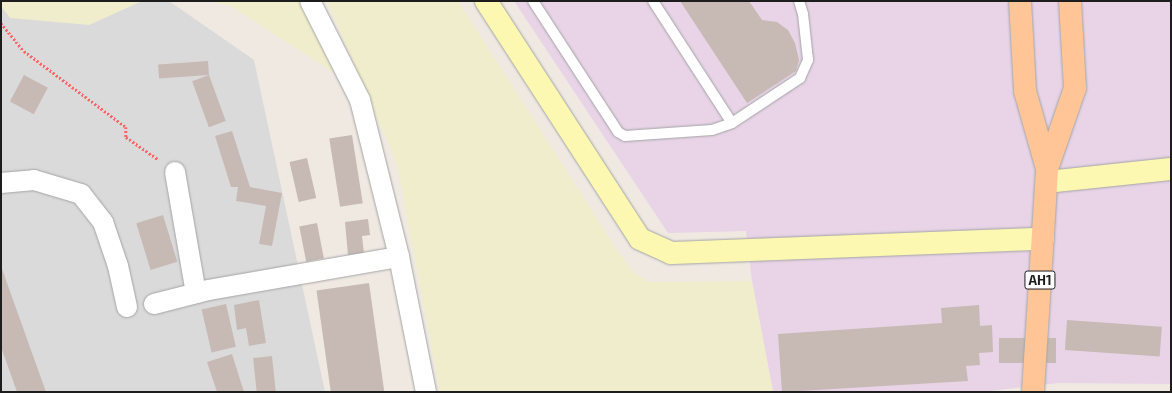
<!DOCTYPE html>
<html>
<head>
<meta charset="utf-8">
<style>
	body { margin:0 }
	#map { position:relative; width:1172px; height:393px; overflow:hidden; background:#efe9e2; font-family:"Exo 2",sans-serif }
	div>[style] { position:absolute }
	.residential>* { inset:0; background:#dbdada }
	.industrial>* { inset:0; background:#e8d3e7 }
	.farmland>* { inset:0; background:#efedcb }
	.building>* { inset:0; background:#c7bab5; transform-origin:0 0 }
	.path>* { height:2.5px; margin-top:-1.25px; transform-origin:0; background:repeating-linear-gradient(90deg,#ff6365 0 2px,transparent 0 4px) }
	.roads { filter:drop-shadow(0 0 1px #a4a4a4) drop-shadow(0 0 1px #a4a4a4) }
	.lane>* { height:10px; margin:-5px; padding:0 5px; transform-origin:5px; border-radius:5px; background:#fff }
	.street>* { height:20px; margin:-10px; padding:0 10px; transform-origin:10px; border-radius:10px; background:#fff }
	.secondary>* { height:22px; margin:-11px; padding:0 11px; transform-origin:11px; border-radius:11px; background:#fdf8b1 }
	.primary>* { height:22px; margin:-11px; padding:0 11px; transform-origin:11px; border-radius:11px; background:#ffc597 }
	span { translate:-50% -50%; white-space:nowrap; text-align:center; line-height:1.15; -webkit-text-stroke:3px #fff; paint-order:stroke }
	.shield-label span { padding:1px 3px; background:#fff; border:1px solid; border-radius:3px; -webkit-text-stroke-width:0 }
	.shield-label { font-size:13px; color:#1d1d1d; font-weight:700 }
	.frame { position:absolute; inset:0; border:2px solid #1d1d1d; pointer-events:none }
</style>
</head>
<body>
<div id="map">
	<div class="residential">
		<i style="clip-path:polygon(1px 1px,169px 1px,254px 60px,325px 392px,1px 392px)"></i>
	</div>
	<div class="industrial">
		<i style="clip-path:polygon(514px 1px,1171px 1px,1171px 384px,1059px 383px,981px 392px,773px 392px,752px 281px,746px 231px,668px 233px)"></i>
	</div>
	<div class="farmland">
		<i style="clip-path:polygon(1px 1px,142px 1px,89px 25px,10px 18px,1px 6px)"></i>
		<i style="clip-path:polygon(208px 1px,305px 1px,345px 80px,231px 6px)"></i>
		<i style="clip-path:polygon(327px 1px,458px 1px,617px 250px,635px 274px,649px 282px,752px 281px,773px 392px,440px 392px,397px 164px)"></i>
	</div>
	<div class="building">
		<i style="clip-path:polygon(680px 1px,749px 1px,762px 20px,777px 22px,788px 30px,795px 43px,799px 60px,796px 71px,747px 103px)"></i>
		<i style="left:208px;top:61px;width:14px;height:50px;rotate:86deg"></i>
		<i style="left:24px;top:75px;width:27px;height:30px;rotate:28deg"></i>
		<i style="left:209px;top:75px;width:49px;height:18px;rotate:70deg"></i>
		<i style="clip-path:polygon(232px 131px,250px 187px,282px 193px,272px 246px,259px 244px,266px 206px,236px 201px,238px 187px,231px 187px,215px 136px)"></i>
		<i style="left:352px;top:135px;width:69px;height:23px;rotate:81deg"></i>
		<i style="left:307px;top:158px;width:41px;height:18px;rotate:77deg"></i>
		<i style="left:163px;top:215px;width:49px;height:28px;rotate:73deg"></i>
		<i style="clip-path:polygon(368px 219px,370px 235px,362px 236px,364px 254px,348px 255px,345px 222px)"></i>
		<i style="left:317px;top:223px;width:36px;height:18px;rotate:79deg"></i>
		<i style="clip-path:polygon(2px 269px,46px 392px,17px 392px,1px 347px)"></i>
		<i style="left:369px;top:283px;width:110px;height:53px;rotate:82deg"></i>
		<i style="clip-path:polygon(259px 300px,266px 343px,249px 346px,246px 328px,237px 330px,234px 305px)"></i>
		<i style="left:226px;top:304px;width:44px;height:25px;rotate:77deg"></i>
		<i style="clip-path:polygon(979px 305px,980px 326px,992px 325px,993px 352px,979px 353px,980px 365px,966px 366px,968px 381px,782px 392px,778px 334px,942px 323px,941px 308px)"></i>
		<i style="left:1067px;top:320px;width:95px;height:30px;rotate:4deg"></i>
		<i style="left:1056px;top:338px;width:25px;height:57px;rotate:90deg"></i>
		<i style="clip-path:polygon(232px 354px,244px 392px,217px 392px,207px 362px)"></i>
		<i style="left:272px;top:356px;width:36px;height:19px;rotate:84deg"></i>
	</div>
	<div class="path">
		<i style="left:1px;top:23px;width:36px;rotate:51deg"></i>
		<i style="left:24px;top:51px;width:127px;rotate:36.7deg"></i>
		<i style="left:126px;top:127px;width:10px;rotate:90deg"></i>
		<i style="left:126px;top:137px;width:40px;rotate:34.9deg"></i>
	</div>
	<div class="roads">
		<div class="lane">
			<i style="left:533px;top:1px;width:156px;rotate:57deg"></i>
			<i style="left:618px;top:132px;width:8px;rotate:30deg"></i>
			<i style="left:625px;top:136px;width:87px;rotate:-3.9deg"></i>
			<i style="left:712px;top:130px;width:21px;rotate:-19deg"></i>
			<i style="left:732px;top:123px;width:82px;rotate:-33.5deg"></i>
			<i style="left:800px;top:78px;width:20px;rotate:-66deg"></i>
			<i style="left:808px;top:60px;width:46px;rotate:-96.2deg"></i>
			<i style="left:803px;top:14px;width:14px;rotate:-107deg"></i>
			<i style="left:653px;top:1px;width:145px;rotate:57.1deg"></i>
		</div>
		<div class="street">
			<i style="left:310px;top:1px;width:111px;rotate:63.2deg"></i>
			<i style="left:360px;top:100px;width:162px;rotate:76deg"></i>
			<i style="left:399px;top:257px;width:138px;rotate:78.7deg"></i>
			<i style="left:175px;top:172px;width:123px;rotate:80.2deg"></i>
			<i style="left:1px;top:183px;width:33px;rotate:-5deg"></i>
			<i style="left:34px;top:180px;width:49px;rotate:16.6deg"></i>
			<i style="left:81px;top:194px;width:36px;rotate:52deg"></i>
			<i style="left:103px;top:222px;width:46px;rotate:71.2deg"></i>
			<i style="left:118px;top:266px;width:42px;rotate:77.6deg"></i>
			<i style="left:154px;top:304px;width:57px;rotate:-14.3deg"></i>
			<i style="left:209px;top:290px;width:193px;rotate:-9.9deg"></i>
		</div>
		<div class="secondary">
			<i style="left:486px;top:1px;width:283px;rotate:57.1deg"></i>
			<i style="left:640px;top:239px;width:34px;rotate:24deg"></i>
			<i style="left:671px;top:253px;width:372px;rotate:-2.2deg"></i>
			<i style="left:1047px;top:182px;width:125px;rotate:-6deg"></i>
		</div>
		<div class="primary">
			<i style="left:1020px;top:1px;width:90px;rotate:86.8deg"></i>
			<i style="left:1025px;top:91px;width:81px;rotate:74.2deg"></i>
			<i style="left:1033px;top:392px;width:223px;rotate:-86.4deg"></i>
			<i style="left:1047px;top:169px;width:86px;rotate:-70.9deg"></i>
			<i style="left:1075px;top:88px;width:87px;rotate:-93.3deg"></i>
		</div>
	</div>
	<div class="shield-label">
		<span style="left:1040px;top:280px">AH1</span>
	</div>
	<div class="frame"></div>
</div>
</body>
</html>
